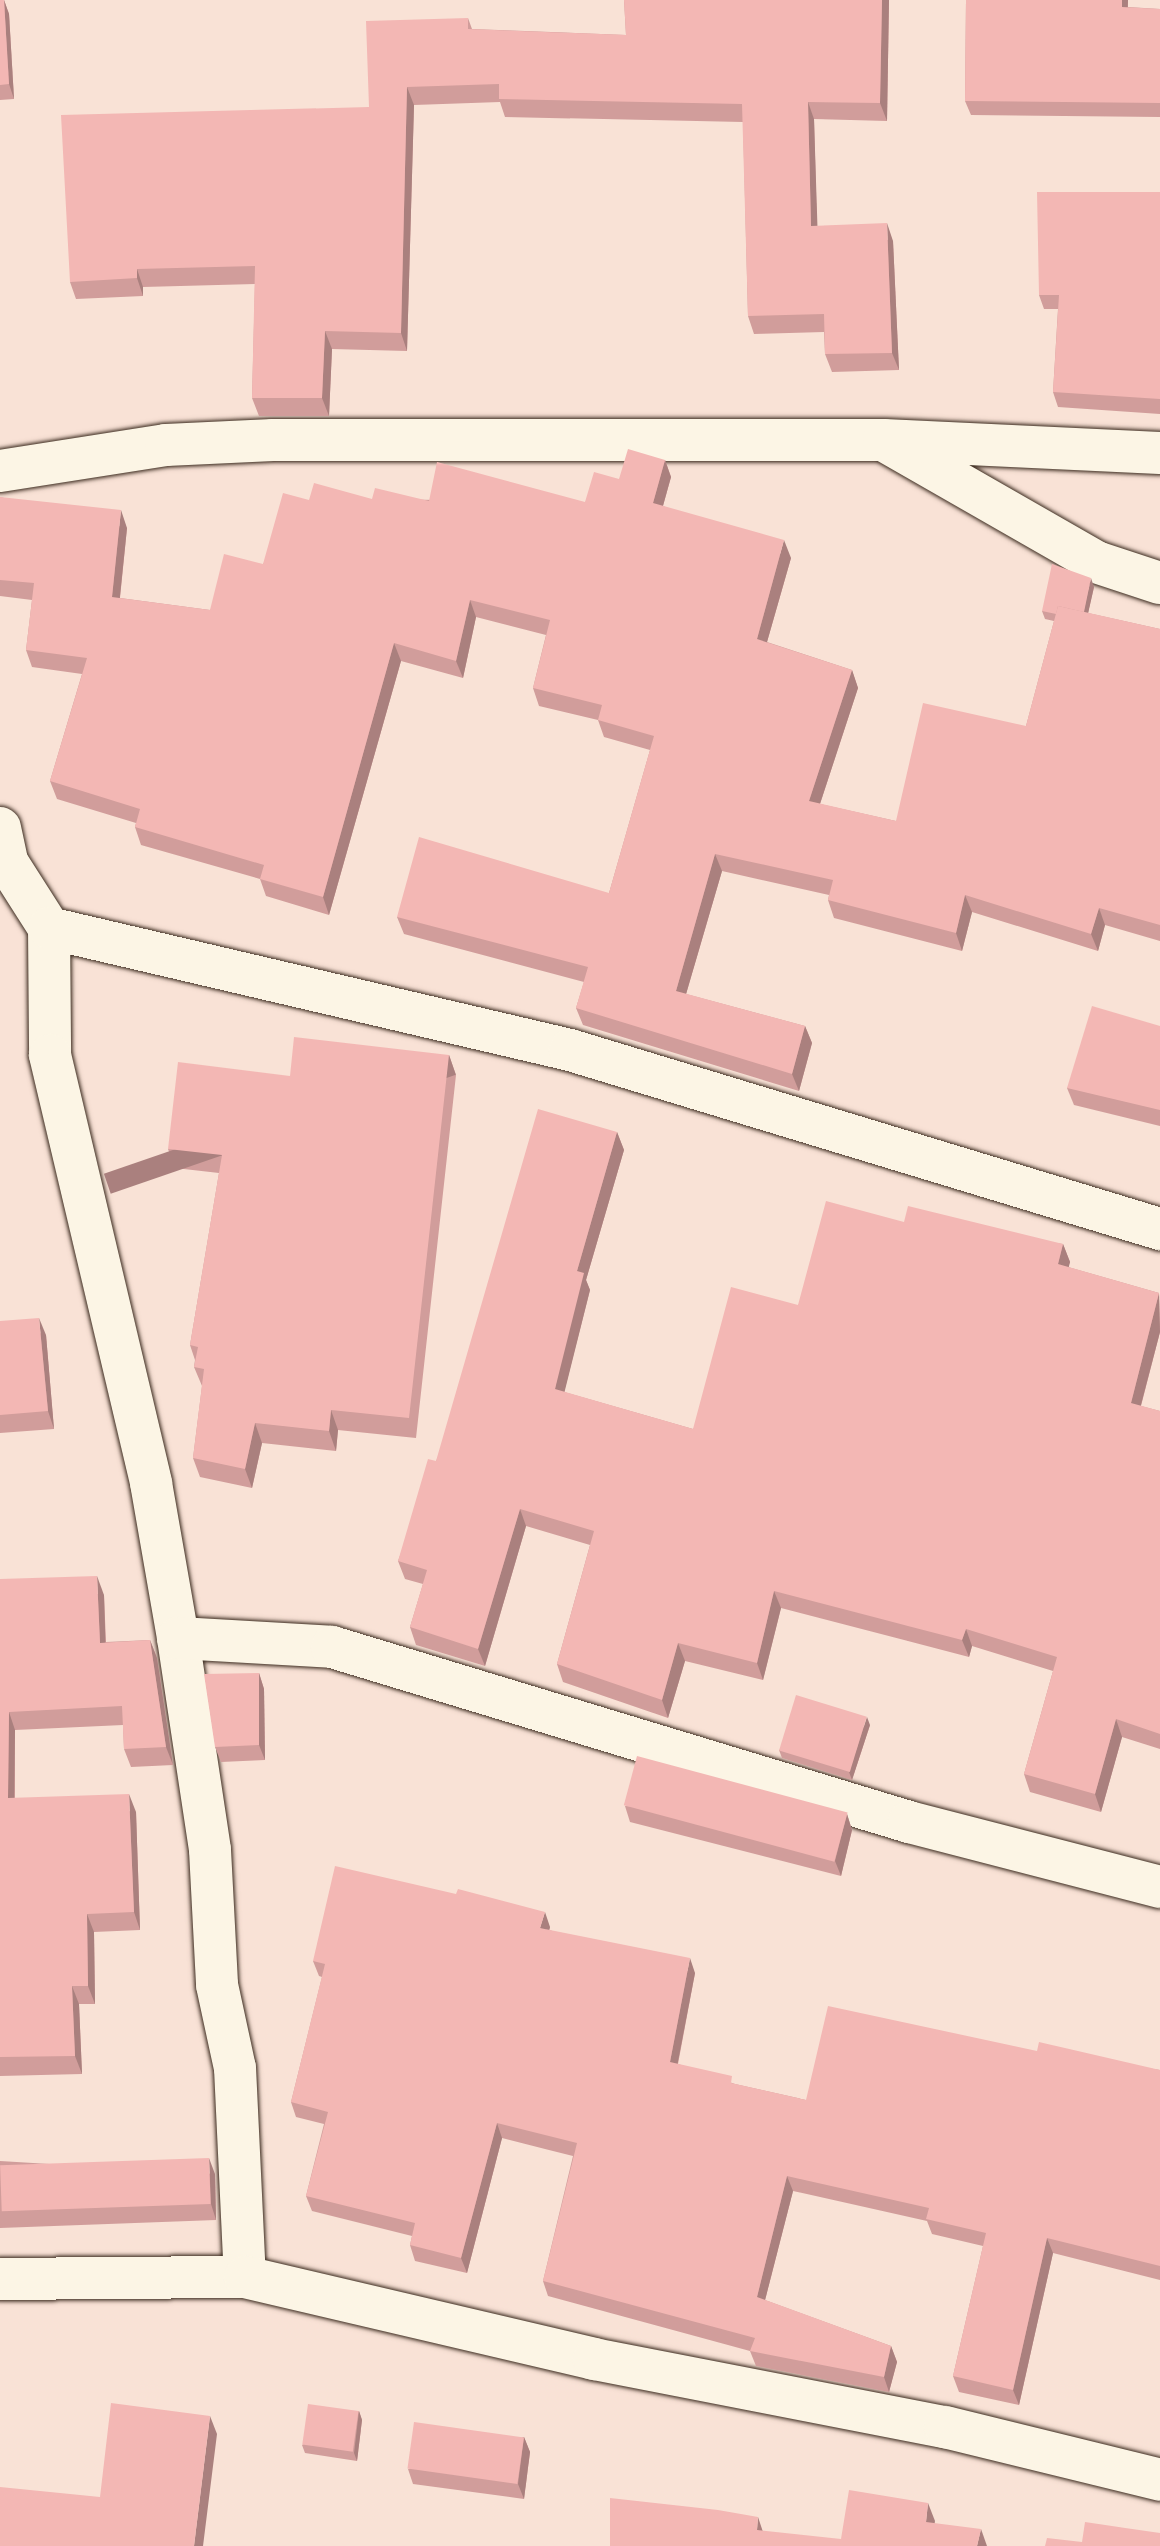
<!DOCTYPE html>
<html>
<head>
<meta charset="utf-8">
<style>
	body { margin:0 }
	#map { position:relative; width:1160px; height:2546px; overflow:hidden; background:#f9e2d6; font-family:Mynerve,sans-serif }
	div>[style] { position:absolute }
	.roads { filter:drop-shadow(0 0 2px #3b2a1e) drop-shadow(0 0 2px #3b2a1e) }
	.street>* { height:42px; margin:-21px; padding:0 21px; transform-origin:21px; border-radius:21px; background:#fcf5e5 }
	.wall>* { inset:0; background:#d19d9b }
	.shaded-wall>* { inset:0; background:#aa807e; transform-origin:0 0 }
	.building>* { inset:0; background:#f3b7b4; transform-origin:0 0 }
	span { translate:-50% -50%; white-space:nowrap; text-align:center; line-height:1.15; -webkit-text-stroke:6px #fcf5e5; paint-order:stroke }
</style>
</head>
<body>
<div id="map">
	<div class="roads">
		<div class="street">
			<i style="left:885px;top:441px;width:243px;rotate:29.8deg"></i>
			<i style="left:1096px;top:562px;width:67px;rotate:18.2deg"></i>
			<i style="left:0;top:471px;width:168px;rotate:-8.9deg"></i>
			<i style="left:166px;top:445px;width:107px;rotate:-2.7deg"></i>
			<i style="left:273px;top:440px;width:611px"></i>
			<i style="left:884px;top:440px;width:276px;rotate:2.7deg"></i>
			<i style="left:0;top:828px;width:35px;rotate:78deg"></i>
			<i style="left:7px;top:862px;width:78px;rotate:57.5deg"></i>
			<i style="left:49px;top:928px;width:127px;rotate:89.5deg"></i>
			<i style="left:50px;top:1055px;width:440px;rotate:76.7deg"></i>
			<i style="left:151px;top:1483px;width:157px;rotate:80.1deg"></i>
			<i style="left:178px;top:1638px;width:214px;rotate:81.4deg"></i>
			<i style="left:210px;top:1850px;width:135px;rotate:87deg"></i>
			<i style="left:217px;top:1985px;width:85px;rotate:77.8deg"></i>
			<i style="left:235px;top:2068px;width:209px;rotate:87.3deg"></i>
			<i style="left:49px;top:928px;width:535px;rotate:13.18deg"></i>
			<i style="left:570px;top:1050px;width:617px;rotate:16.88deg"></i>
			<i style="left:178px;top:1638px;width:154px;rotate:3.3deg"></i>
			<i style="left:332px;top:1647px;width:603px;rotate:16.87deg"></i>
			<i style="left:909px;top:1822px;width:259px;rotate:14.5deg"></i>
			<i style="left:0;top:2279px;width:245px;rotate:-0.5deg"></i>
			<i style="left:245px;top:2277px;width:359px;rotate:13.2deg"></i>
			<i style="left:594px;top:2359px;width:358px;rotate:11deg"></i>
			<i style="left:945px;top:2427px;width:221px;rotate:13.8deg"></i>
		</div>
	</div>
	<div class="wall">
		<i style="clip-path:polygon(0 0,4px 0,9px 14px,14px 99px,0 100px)"></i>
		<i style="clip-path:polygon(624px 0,889px 0,887px 121px,814px 119px,817px 226px,893px 241px,899px 370px,832px 372px,825px 354px,824px 332px,754px 334px,748px 316px,743px 122px,505px 117px,500px 102px,414px 105px,407px 351px,332px 349px,329px 416px,259px 416px,252px 398px,255px 284px,143px 287px,143px 296px,76px 299px,70px 282px,369px 107px,468px 18px,472px 29px,626px 35px)"></i>
		<i style="clip-path:polygon(966px 0,1128px 0,1128px 7px,1160px 9px,1160px 117px,971px 115px,965px 101px)"></i>
		<i style="clip-path:polygon(1160px 192px,1160px 414px,1058px 407px,1053px 392px,1058px 309px,1044px 309px,1039px 295px)"></i>
		<i style="clip-path:polygon(665px 460px,671px 477px,663px 506px,791px 558px,767px 642px,852px 670px,858px 688px,820px 804px,896px 821px,1026px 726px,1054px 621px,1045px 619px,1042px 611px,1094px 587px,1088px 613px,1160px 629px,1160px 941px,1105px 925px,1098px 951px,972px 912px,962px 951px,834px 918px,828px 900px,829px 895px,722px 871px,686px 994px,805px 1026px,812px 1043px,799px 1091px,583px 1025px,576px 1008px,584px 982px,404px 934px,397px 917px,609px 893px,650px 750px,604px 737px,598px 720px,539px 706px,533px 688px,546px 635px,476px 617px,463px 678px,401px 661px,329px 915px,266px 896px,260px 879px,141px 845px,135px 827px,136px 823px,57px 799px,50px 781px,82px 674px,32px 667px,26px 650px,32px 600px,0 596px,0 497px,127px 528px,120px 598px,210px 610px,263px 564px,309px 500px,372px 499px,585px 502px,619px 479px)"></i>
		<i style="clip-path:polygon(1160px 1026px,1160px 1126px,1074px 1105px,1067px 1088px)"></i>
		<i style="clip-path:polygon(449px 1055px,456px 1075px,416px 1438px,338px 1430px,336px 1451px,262px 1443px,252px 1488px,200px 1477px,193px 1458px,202px 1386px,194px 1367px,195px 1360px,190px 1345px,219px 1173px,175px 1168px,168px 1149px,290px 1076px)"></i>
		<i style="clip-path:polygon(617px 1132px,624px 1150px,586px 1280px,590px 1290px,564px 1392px,693px 1429px,798px 1305px,904px 1222px,1063px 1244px,1070px 1262px,1068px 1267px,1159px 1293px,1160px 1332px,1141px 1406px,1160px 1411px,1160px 1749px,1122px 1737px,1101px 1812px,1030px 1792px,1024px 1774px,1053px 1671px,972px 1646px,969px 1657px,781px 1608px,763px 1680px,685px 1661px,668px 1718px,563px 1682px,557px 1664px,590px 1545px,526px 1526px,485px 1666px,416px 1645px,410px 1627px,423px 1584px,405px 1579px,398px 1561px,436px 1461px)"></i>
		<i style="clip-path:polygon(0 1321px,46px 1335px,54px 1429px,0 1433px)"></i>
		<i style="clip-path:polygon(0 1579px,104px 1595px,106px 1642px,150px 1640px,157px 1658px,173px 1765px,131px 1767px,124px 1749px,123px 1725px,15px 1730px,15px 1798px,136px 1812px,140px 1930px,94px 1932px,95px 2004px,79px 2004px,82px 2074px,0 2076px)"></i>
		<i style="clip-path:polygon(259px 1673px,264px 1689px,265px 1760px,221px 1762px,215px 1747px)"></i>
		<i style="clip-path:polygon(870px 1725px,852px 1780px,782px 1758px,779px 1750px)"></i>
		<i style="clip-path:polygon(625px 1806px,847px 1814px,852px 1830px,841px 1876px,630px 1822px)"></i>
		<i style="clip-path:polygon(550px 1927px,549px 1930px,695px 1973px,678px 2064px,735px 2084px,806px 2100px,1037px 2051px,1160px 2070px,1160px 2280px,1053px 2253px,1019px 2405px,959px 2392px,953px 2376px,983px 2246px,932px 2234px,927px 2221px,793px 2191px,765px 2300px,891px 2346px,897px 2362px,889px 2392px,756px 2366px,750px 2351px,548px 2296px,543px 2281px,573px 2156px,502px 2138px,467px 2273px,415px 2261px,410px 2245px,412px 2236px,312px 2211px,306px 2196px,324px 2124px,296px 2117px,291px 2102px,322px 1977px,319px 1976px,313px 1961px)"></i>
		<i style="clip-path:polygon(0 2161px,215px 2174px,216px 2220px,0 2228px)"></i>
		<i style="clip-path:polygon(359px 2411px,362px 2420px,357px 2461px,305px 2453px,302px 2445px)"></i>
		<i style="clip-path:polygon(524px 2437px,530px 2452px,524px 2499px,413px 2484px,408px 2469px)"></i>
	</div>
	<div class="shaded-wall">
		<i style="clip-path:polygon(4px 0,9px 14px,14px 99px,9px 84px)"></i>
		<i style="clip-path:polygon(882px 0,889px 0,887px 121px,880px 103px)"></i>
		<i style="clip-path:polygon(1122px 0,1128px 0,1127px 22px,1122px 7px)"></i>
		<i style="clip-path:polygon(407px 87px,414px 105px,407px 351px,401px 333px)"></i>
		<i style="clip-path:polygon(808px 102px,814px 119px,818px 244px,811px 226px)"></i>
		<i style="clip-path:polygon(887px 223px,893px 241px,899px 370px,892px 353px)"></i>
		<i style="clip-path:polygon(137px 269px,143px 287px,143px 296px,137px 278px)"></i>
		<i style="clip-path:polygon(325px 331px,332px 349px,329px 416px,322px 398px)"></i>
		<i style="clip-path:polygon(665px 460px,671px 477px,659px 520px,653px 503px)"></i>
		<i style="clip-path:polygon(121px 510px,127px 528px,118px 615px,112px 597px)"></i>
		<i style="clip-path:polygon(784px 540px,791px 558px,763px 656px,757px 639px)"></i>
		<i style="clip-path:polygon(1091px 578px,1094px 587px,1085px 627px,1082px 619px)"></i>
		<i style="clip-path:polygon(470px 600px,476px 617px,463px 678px,456px 661px)"></i>
		<i style="clip-path:polygon(394px 643px,401px 661px,329px 915px,323px 897px)"></i>
		<i style="clip-path:polygon(852px 670px,858px 688px,815px 819px,809px 801px)"></i>
		<i style="clip-path:polygon(715px 854px,722px 871px,682px 1008px,676px 991px)"></i>
		<i style="clip-path:polygon(965px 895px,972px 912px,962px 951px,956px 933px)"></i>
		<i style="clip-path:polygon(1099px 908px,1105px 925px,1098px 951px,1091px 934px)"></i>
		<i style="clip-path:polygon(805px 1026px,812px 1043px,799px 1091px,792px 1074px)"></i>
		<i style="left:449px;top:1055px;width:21px;height:365px;rotate:71deg"></i>
		<i style="clip-path:polygon(617px 1132px,624px 1150px,586px 1280px,590px 1290px,561px 1406px,555px 1389px,577px 1271px)"></i>
		<i style="clip-path:polygon(1063px 1244px,1070px 1262px,1065px 1282px,1058px 1264px)"></i>
		<i style="clip-path:polygon(1159px 1293px,1160px 1332px,1137px 1420px,1131px 1403px)"></i>
		<i style="clip-path:polygon(39px 1318px,46px 1335px,54px 1429px,48px 1411px)"></i>
		<i style="clip-path:polygon(331px 1410px,338px 1430px,336px 1451px,329px 1431px)"></i>
		<i style="clip-path:polygon(255px 1423px,262px 1443px,252px 1488px,245px 1469px)"></i>
		<i style="clip-path:polygon(520px 1509px,526px 1526px,485px 1666px,478px 1649px)"></i>
		<i style="clip-path:polygon(97px 1576px,104px 1595px,106px 1661px,100px 1643px)"></i>
		<i style="clip-path:polygon(774px 1591px,781px 1608px,763px 1680px,757px 1663px)"></i>
		<i style="clip-path:polygon(966px 1629px,972px 1646px,969px 1657px,962px 1640px)"></i>
		<i style="clip-path:polygon(150px 1640px,157px 1658px,173px 1765px,166px 1747px)"></i>
		<i style="clip-path:polygon(678px 1643px,685px 1661px,668px 1718px,662px 1700px)"></i>
		<i style="clip-path:polygon(259px 1673px,264px 1689px,265px 1760px,259px 1745px)"></i>
		<i style="clip-path:polygon(9px 1712px,15px 1730px,14px 1817px,8px 1798px)"></i>
		<i style="clip-path:polygon(867px 1717px,870px 1725px,852px 1780px,849px 1772px)"></i>
		<i style="clip-path:polygon(1116px 1719px,1122px 1737px,1101px 1812px,1095px 1794px)"></i>
		<i style="clip-path:polygon(129px 1794px,136px 1812px,140px 1930px,134px 1912px)"></i>
		<i style="clip-path:polygon(847px 1814px,852px 1830px,841px 1876px,835px 1861px)"></i>
		<i style="clip-path:polygon(545px 1912px,550px 1927px,546px 1943px,540px 1928px)"></i>
		<i style="clip-path:polygon(87px 1914px,94px 1932px,95px 2004px,88px 1986px)"></i>
		<i style="clip-path:polygon(690px 1958px,695px 1973px,675px 2077px,670px 2062px)"></i>
		<i style="clip-path:polygon(72px 1986px,79px 2004px,82px 2074px,75px 2056px)"></i>
		<i style="clip-path:polygon(497px 2123px,502px 2138px,467px 2273px,461px 2258px)"></i>
		<i style="clip-path:polygon(209px 2158px,215px 2174px,216px 2220px,211px 2204px)"></i>
		<i style="clip-path:polygon(787px 2176px,793px 2191px,762px 2312px,757px 2297px)"></i>
		<i style="clip-path:polygon(1047px 2238px,1053px 2253px,1019px 2405px,1013px 2390px)"></i>
		<i style="clip-path:polygon(891px 2346px,897px 2362px,889px 2392px,884px 2377px)"></i>
		<i style="clip-path:polygon(359px 2411px,362px 2420px,357px 2461px,354px 2453px)"></i>
		<i style="clip-path:polygon(210px 2416px,217px 2434px,203px 2546px,194px 2546px)"></i>
		<i style="clip-path:polygon(524px 2437px,530px 2452px,524px 2499px,518px 2484px)"></i>
		<i style="clip-path:polygon(928px 2503px,935px 2521px,932px 2540px,926px 2522px)"></i>
		<i style="clip-path:polygon(758px 2517px,764px 2535px,757px 2530px)"></i>
		<i style="clip-path:polygon(981px 2529px,987px 2546px,977px 2546px)"></i>
	</div>
	<div class="building">
		<i style="clip-path:polygon(0 0,4px 0,9px 84px,0 85px)"></i>
		<i style="clip-path:polygon(624px 0,882px 0,880px 103px,808px 102px,811px 226px,887px 223px,892px 353px,825px 354px,824px 314px,748px 316px,742px 104px,499px 99px,499px 84px,407px 87px,401px 333px,325px 331px,322px 398px,252px 398px,255px 266px,137px 269px,137px 278px,70px 282px,61px 115px,369px 107px,366px 21px,468px 18px,468px 29px,626px 35px)"></i>
		<i style="clip-path:polygon(966px 0,1122px 0,1122px 7px,1160px 9px,1160px 115px,1160px 103px,965px 101px)"></i>
		<i style="clip-path:polygon(1037px 192px,1160px 192px,1160px 399px,1053px 392px,1059px 295px,1039px 295px)"></i>
		<i style="clip-path:polygon(628px 449px,665px 460px,653px 503px,784px 540px,757px 639px,852px 670px,809px 801px,896px 821px,923px 703px,1026px 726px,1058px 606px,1160px 629px,1160px 925px,1099px 908px,1091px 934px,965px 895px,956px 933px,828px 900px,833px 880px,715px 854px,676px 991px,805px 1026px,792px 1074px,576px 1008px,588px 967px,397px 917px,419px 837px,609px 893px,654px 736px,598px 720px,602px 705px,533px 688px,550px 620px,470px 600px,456px 661px,394px 643px,323px 897px,260px 879px,264px 865px,135px 827px,140px 809px,50px 781px,87px 658px,26px 650px,34px 583px,0 580px,0 497px,121px 510px,112px 597px,210px 610px,224px 554px,263px 564px,283px 493px,309px 500px,314px 483px,372px 499px,375px 488px,429px 501px,437px 462px,585px 502px,594px 472px,619px 479px)"></i>
		<i style="clip-path:polygon(1052px 564px,1091px 578px,1084px 612px,1058px 606px,1056px 614px,1042px 611px)"></i>
		<i style="clip-path:polygon(1092px 1006px,1160px 1026px,1160px 1110px,1067px 1088px)"></i>
		<i style="clip-path:polygon(294px 1037px,449px 1055px,409px 1418px,331px 1410px,329px 1431px,255px 1423px,245px 1469px,193px 1458px,204px 1369px,194px 1367px,198px 1347px,190px 1345px,222px 1155px,168px 1149px,178px 1062px,290px 1076px)"></i>
		<i style="clip-path:polygon(538px 1109px,617px 1132px,577px 1271px,584px 1273px,555px 1389px,693px 1429px,731px 1287px,798px 1305px,826px 1201px,904px 1222px,908px 1206px,1063px 1244px,1058px 1264px,1159px 1293px,1131px 1403px,1160px 1411px,1160px 1734px,1116px 1719px,1095px 1794px,1024px 1774px,1057px 1657px,966px 1629px,962px 1640px,774px 1591px,757px 1663px,678px 1643px,662px 1700px,557px 1664px,594px 1531px,520px 1509px,478px 1649px,410px 1627px,427px 1570px,398px 1561px,428px 1459px,436px 1461px)"></i>
		<i style="clip-path:polygon(39px 1318px,48px 1411px,0 1415px,0 1321px)"></i>
		<i style="clip-path:polygon(97px 1576px,100px 1643px,150px 1640px,166px 1747px,124px 1749px,122px 1706px,9px 1712px,8px 1798px,129px 1794px,134px 1912px,87px 1914px,88px 1986px,72px 1986px,75px 2056px,0 2057px,0 1579px)"></i>
		<i style="clip-path:polygon(259px 1673px,259px 1745px,215px 1747px,204px 1674px)"></i>
		<i style="left:796px;top:1695px;width:74px;height:58px;rotate:17deg"></i>
		<i style="left:637px;top:1756px;width:218px;height:51px;rotate:15deg"></i>
		<i style="clip-path:polygon(335px 1866px,456px 1894px,458px 1889px,545px 1912px,540px 1928px,690px 1958px,670px 2062px,732px 2076px,731px 2083px,806px 2100px,828px 2006px,1037px 2051px,1039px 2042px,1160px 2070px,1160px 2266px,1047px 2238px,1013px 2390px,953px 2376px,986px 2233px,926px 2219px,929px 2208px,787px 2176px,757px 2297px,891px 2346px,884px 2377px,750px 2351px,755px 2338px,543px 2281px,577px 2143px,497px 2123px,461px 2258px,410px 2245px,415px 2223px,306px 2196px,328px 2112px,291px 2102px,325px 1964px,313px 1961px)"></i>
		<i style="left:209px;top:2158px;width:46px;height:209px;rotate:88deg"></i>
		<i style="clip-path:polygon(111px 2403px,210px 2416px,194px 2546px,0 2546px,0 2487px,100px 2497px)"></i>
		<i style="left:308px;top:2404px;width:51px;height:41px;rotate:8deg"></i>
		<i style="left:414px;top:2422px;width:111px;height:47px;rotate:8deg"></i>
		<i style="clip-path:polygon(849px 2490px,928px 2503px,926px 2522px,981px 2529px,977px 2546px,610px 2546px,610px 2498px,718px 2510px,758px 2517px,757px 2530px,841px 2539px)"></i>
		<i style="clip-path:polygon(1085px 2522px,1160px 2533px,1160px 2546px,1045px 2546px,1047px 2538px,1082px 2542px)"></i>
	</div>
</div>
</body>
</html>
